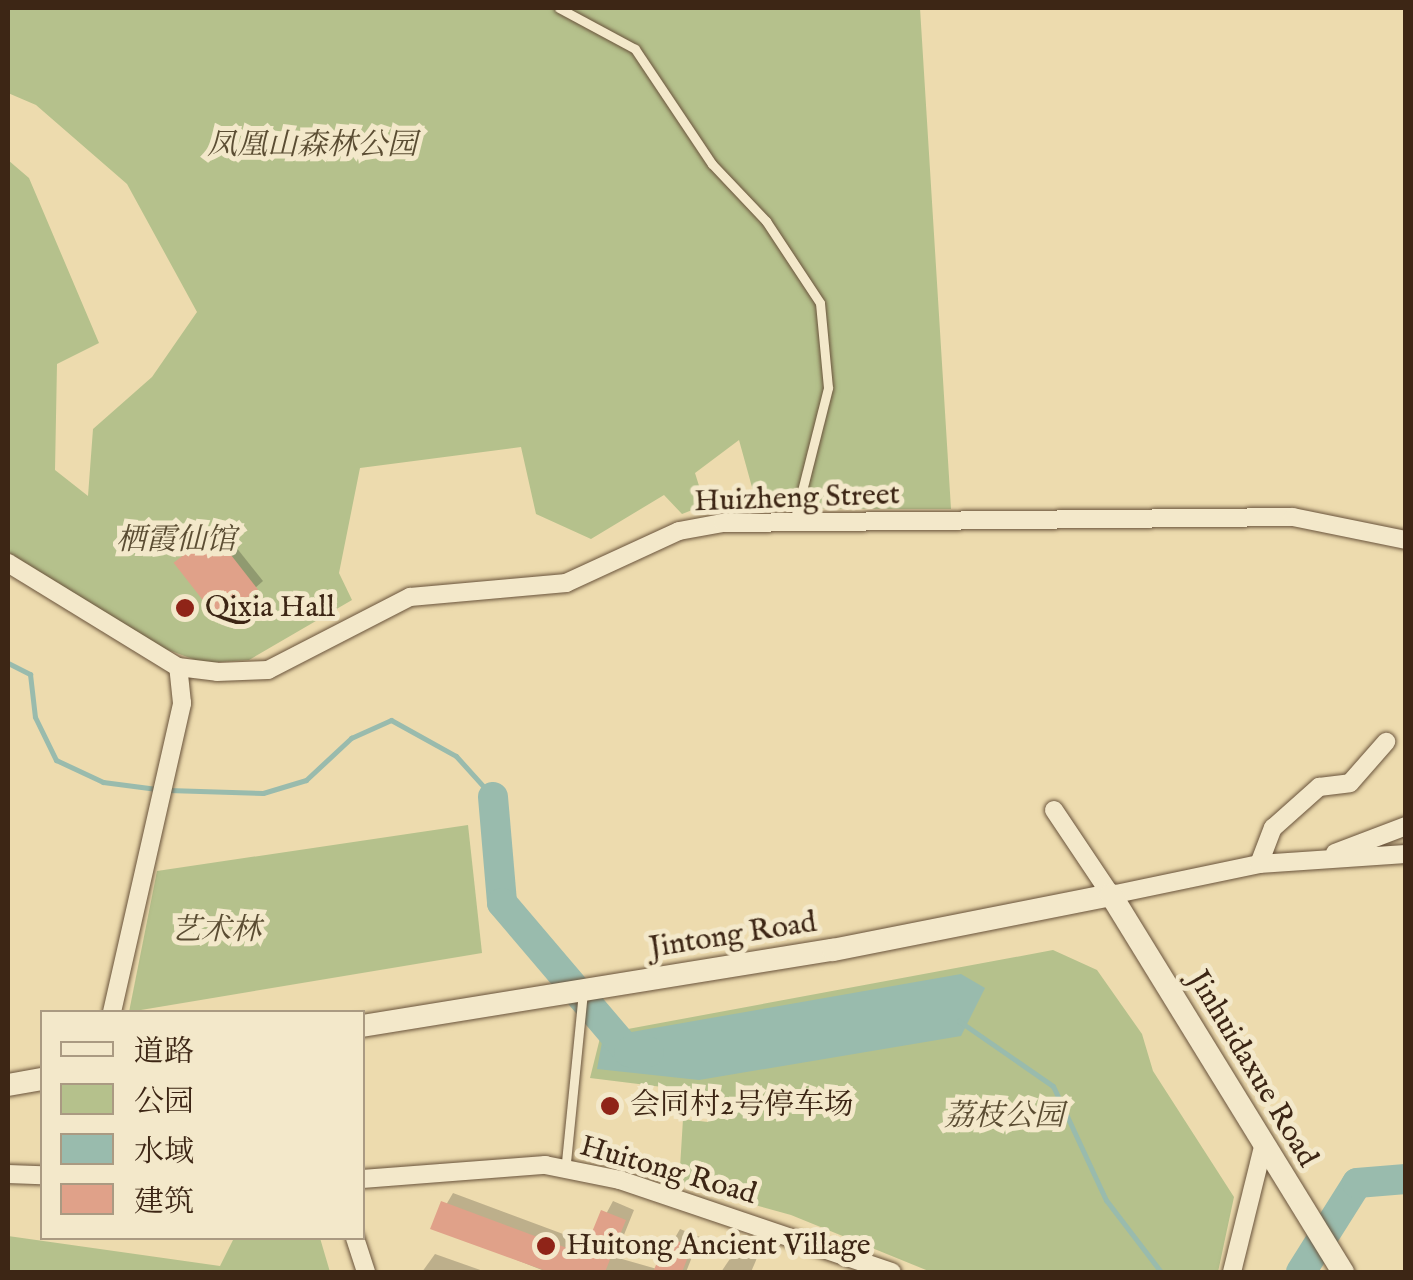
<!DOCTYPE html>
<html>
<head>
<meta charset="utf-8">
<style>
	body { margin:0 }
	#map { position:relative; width:1413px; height:1280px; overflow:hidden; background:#eddbae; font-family:"IM FELL English","Noto Serif SC",serif }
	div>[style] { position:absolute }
	.green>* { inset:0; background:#b5c18c }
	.water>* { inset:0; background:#99bbad }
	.shadow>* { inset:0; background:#0003 }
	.stream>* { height:5px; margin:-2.5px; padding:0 2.5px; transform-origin:2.5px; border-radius:2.5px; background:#99bbad }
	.river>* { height:30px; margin:-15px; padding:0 15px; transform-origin:15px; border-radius:15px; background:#99bbad }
	.building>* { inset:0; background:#e0a189; transform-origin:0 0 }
	.roads { filter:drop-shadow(0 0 2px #69533b) drop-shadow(0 0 2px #69533b) }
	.service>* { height:9px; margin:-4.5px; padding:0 4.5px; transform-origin:4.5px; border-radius:4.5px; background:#f3e8ca }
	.minor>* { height:18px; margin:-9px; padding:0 9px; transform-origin:9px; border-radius:9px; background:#f3e8ca }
	.tertiary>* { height:22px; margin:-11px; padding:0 11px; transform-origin:11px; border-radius:11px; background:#f3e8ca }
	.dots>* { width:28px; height:28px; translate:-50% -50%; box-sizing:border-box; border:5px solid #f3e8ca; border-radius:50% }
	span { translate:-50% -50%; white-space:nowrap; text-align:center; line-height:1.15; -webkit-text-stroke:10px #f3e8ca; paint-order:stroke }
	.park-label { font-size:30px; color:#5b4d33; font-style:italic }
	.street-label { font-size:30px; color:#3d2615 }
	.poi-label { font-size:30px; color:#3d2615 }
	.left { translate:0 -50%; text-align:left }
	.frame { position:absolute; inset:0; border:10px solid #3d2615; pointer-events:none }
	.legend { position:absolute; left:40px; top:1010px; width:325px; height:230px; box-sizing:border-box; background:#f3e8ca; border:2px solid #aa9a82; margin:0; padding:12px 18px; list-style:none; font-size:30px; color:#3d2615 }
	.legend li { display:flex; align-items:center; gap:20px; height:50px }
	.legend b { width:50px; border:2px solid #aa9a82 }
</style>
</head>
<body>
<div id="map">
	<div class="green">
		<i style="clip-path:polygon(8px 8px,920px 8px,951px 509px,758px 509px,739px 440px,695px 473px,705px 505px,682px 514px,664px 495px,591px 539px,536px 514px,521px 447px,360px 468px,339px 573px,352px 600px,249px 660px,204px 663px,160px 647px,8px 552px,8px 160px,29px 178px,99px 343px,57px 364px,55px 470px,88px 496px,93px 429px,152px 377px,197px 312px,127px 184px,36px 105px,8px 93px)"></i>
		<i style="clip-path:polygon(468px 825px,482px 953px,129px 1012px,157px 871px)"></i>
		<i style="clip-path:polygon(1053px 950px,1097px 970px,1142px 1034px,1153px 1071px,1234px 1197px,1218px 1272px,931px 1272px,791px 1215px,679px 1184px,683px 1119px,708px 1122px,711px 1093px,590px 1078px,601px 1034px)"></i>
		<i style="clip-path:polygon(8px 1236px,220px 1266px,234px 1238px,320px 1238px,330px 1272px,8px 1272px)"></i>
	</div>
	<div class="water">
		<i style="clip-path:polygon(961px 974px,985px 988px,961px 1036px,699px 1080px,597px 1069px,603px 1037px)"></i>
	</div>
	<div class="shadow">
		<i style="clip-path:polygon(220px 527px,263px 581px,223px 616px,184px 558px)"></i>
		<i style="clip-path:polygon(453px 1193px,590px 1244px,613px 1201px,634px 1210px,615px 1257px,657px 1269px,680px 1229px,700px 1237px,686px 1272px,547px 1272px,433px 1227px)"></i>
		<i style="clip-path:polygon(736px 1250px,757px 1258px,751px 1272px,721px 1272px)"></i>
		<i style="clip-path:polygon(435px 1254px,486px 1272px,422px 1272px)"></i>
	</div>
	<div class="stream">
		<i style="left:8px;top:663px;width:25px;rotate:27deg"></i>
		<i style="left:30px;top:674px;width:43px;rotate:83.4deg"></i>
		<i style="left:35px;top:717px;width:48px;rotate:64deg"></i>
		<i style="left:56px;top:760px;width:52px;rotate:25.1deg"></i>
		<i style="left:103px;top:782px;width:54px;rotate:7.4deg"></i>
		<i style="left:168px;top:790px;width:95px;rotate:1.8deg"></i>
		<i style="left:263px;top:793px;width:45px;rotate:-16.8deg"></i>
		<i style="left:306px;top:780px;width:62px;rotate:-43deg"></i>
		<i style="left:351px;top:738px;width:44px;rotate:-24.2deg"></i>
		<i style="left:391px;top:720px;width:74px;rotate:29deg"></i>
		<i style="left:456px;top:756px;width:55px;rotate:47.9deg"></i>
		<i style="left:959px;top:1021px;width:114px;rotate:34.7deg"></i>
		<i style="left:1053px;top:1086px;width:126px;rotate:65.1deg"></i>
		<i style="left:1106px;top:1200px;width:91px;rotate:52.6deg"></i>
	</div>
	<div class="river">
		<i style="left:493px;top:797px;width:106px;rotate:85.1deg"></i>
		<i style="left:502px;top:903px;width:196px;rotate:49.6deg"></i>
		<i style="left:629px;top:1052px;width:20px"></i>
		<i style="left:1301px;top:1272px;width:105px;rotate:-57.8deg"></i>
		<i style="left:1357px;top:1183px;width:49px;rotate:-4.7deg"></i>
	</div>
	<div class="building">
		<i style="left:213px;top:532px;width:73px;height:50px;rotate:52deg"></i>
		<i style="clip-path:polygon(441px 1201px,583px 1254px,601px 1210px,626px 1220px,605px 1272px,549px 1272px,430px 1229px)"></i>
		<i style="clip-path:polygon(668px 1237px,692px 1247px,682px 1272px,653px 1272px)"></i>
	</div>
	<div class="roads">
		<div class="service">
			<i style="left:559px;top:8px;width:86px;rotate:28.3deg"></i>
			<i style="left:635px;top:49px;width:138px;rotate:56.2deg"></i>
			<i style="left:712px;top:164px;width:79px;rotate:46.5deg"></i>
			<i style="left:766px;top:221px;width:98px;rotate:56.6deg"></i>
			<i style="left:820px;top:303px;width:85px;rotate:84.6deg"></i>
			<i style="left:828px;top:388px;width:138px;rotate:104.2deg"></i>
			<i style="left:566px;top:1162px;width:172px;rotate:-84.3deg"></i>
		</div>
		<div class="minor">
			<i style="left:8px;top:563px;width:199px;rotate:31.5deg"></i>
			<i style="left:178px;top:667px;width:39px;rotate:7deg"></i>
			<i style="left:217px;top:672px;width:51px;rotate:-2.2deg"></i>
			<i style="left:268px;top:670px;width:160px;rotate:-27.2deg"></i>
			<i style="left:410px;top:597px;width:157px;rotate:-5.1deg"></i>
			<i style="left:566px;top:583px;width:124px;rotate:-24.7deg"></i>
			<i style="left:679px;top:531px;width:45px;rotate:-10.3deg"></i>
			<i style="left:723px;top:523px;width:570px;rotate:-0.6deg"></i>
			<i style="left:1293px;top:517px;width:115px;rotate:11.5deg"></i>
			<i style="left:1054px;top:810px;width:102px;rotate:56.2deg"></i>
			<i style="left:1111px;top:895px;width:151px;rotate:-11.8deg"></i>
			<i style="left:1259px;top:864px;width:147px;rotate:-3.9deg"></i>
			<i style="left:1335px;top:853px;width:76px;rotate:-20.8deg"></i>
			<i style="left:1259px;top:864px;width:39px;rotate:-69deg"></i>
			<i style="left:1273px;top:828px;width:62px;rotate:-41.7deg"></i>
			<i style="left:1319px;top:787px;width:31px;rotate:-7deg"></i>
			<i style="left:1350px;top:783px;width:55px;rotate:-48.7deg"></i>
			<i style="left:112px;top:1012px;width:317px;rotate:-77.2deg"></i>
			<i style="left:182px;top:703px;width:36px;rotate:-96deg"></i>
			<i style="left:8px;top:1174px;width:34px;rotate:2deg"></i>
			<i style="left:362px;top:1179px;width:184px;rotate:-4.4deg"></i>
			<i style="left:545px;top:1165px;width:76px;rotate:11.3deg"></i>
			<i style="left:620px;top:1180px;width:287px;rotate:18.7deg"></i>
			<i style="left:355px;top:1238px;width:36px;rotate:72deg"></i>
			<i style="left:1232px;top:1272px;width:129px;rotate:-76.1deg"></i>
		</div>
		<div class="tertiary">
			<i style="left:362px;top:1026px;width:477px;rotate:-9.2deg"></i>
			<i style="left:833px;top:950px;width:283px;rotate:-11.2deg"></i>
			<i style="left:1111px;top:895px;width:443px;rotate:58.4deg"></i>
			<i style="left:8px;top:1085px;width:35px;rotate:-10deg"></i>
		</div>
	</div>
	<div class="dots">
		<i style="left:185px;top:608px;background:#8f2418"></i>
		<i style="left:610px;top:1106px;background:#8f2418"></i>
		<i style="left:546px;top:1246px;background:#8f2418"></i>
	</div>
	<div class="park-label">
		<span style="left:312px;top:146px">凤凰山森林公园</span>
		<span style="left:176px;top:541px">栖霞仙馆</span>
		<span style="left:216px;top:931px">艺术林</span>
		<span style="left:1004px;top:1117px">荔枝公园</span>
	</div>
	<div class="street-label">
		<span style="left:797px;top:499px;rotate:-2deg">Huizheng Street</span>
		<span style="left:733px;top:936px;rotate:-9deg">Jintong Road</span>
		<span style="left:1252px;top:1069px;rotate:59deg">Jinhuidaxue Road</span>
		<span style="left:668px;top:1171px;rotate:16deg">Huitong Road</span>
	</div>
	<div class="poi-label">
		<span class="left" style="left:205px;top:608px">Qixia Hall</span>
		<span class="left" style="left:630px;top:1106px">会同村2号停车场</span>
		<span class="left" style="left:566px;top:1246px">Huitong Ancient Village</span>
	</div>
	<div class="frame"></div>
	<ul class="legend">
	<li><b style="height:12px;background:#f3e8ca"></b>道路</li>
	<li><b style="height:28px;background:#b5c18c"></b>公园</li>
	<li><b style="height:28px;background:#99bbad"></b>水域</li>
	<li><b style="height:28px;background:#e0a189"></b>建筑</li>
	</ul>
</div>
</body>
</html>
